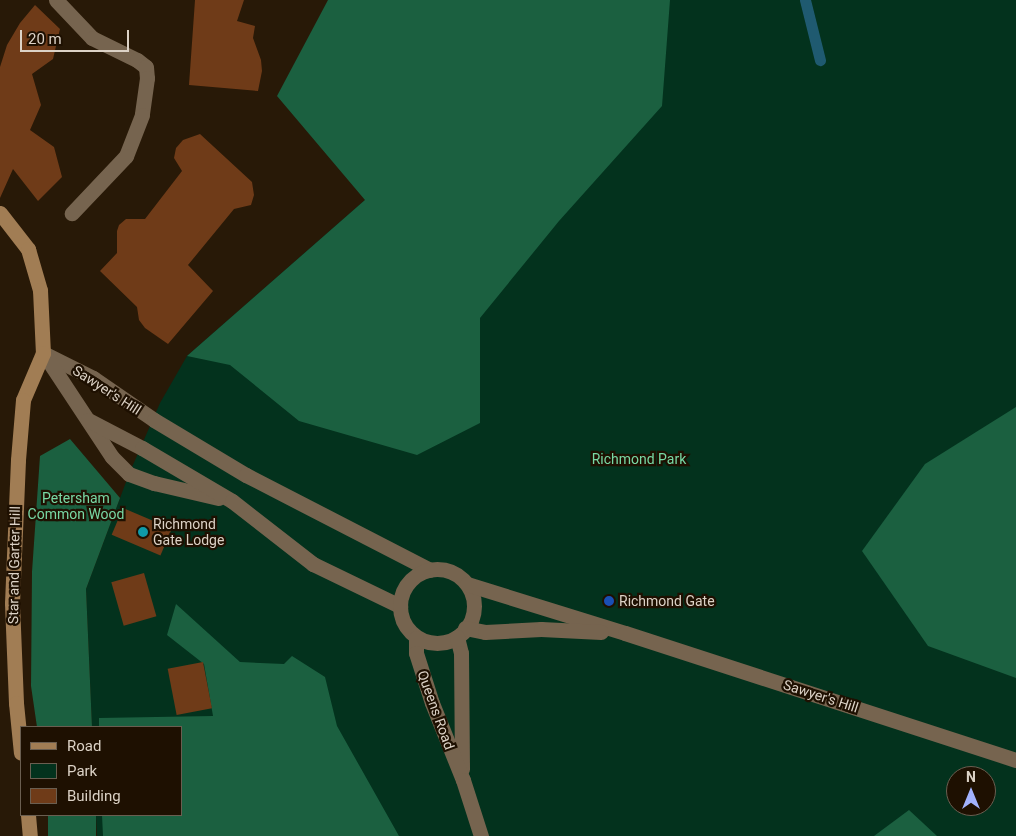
<!DOCTYPE html>
<html>
<head>
<meta charset="utf-8">
<style>
	body { margin:0 }
	#map { position:relative; width:1016px; height:836px; overflow:hidden; background:#281907; font-family:Roboto,sans-serif }
	div>[style] { position:absolute }
	.green>* { inset:0; background:#03321d }
	.forest>* { inset:0; background:#1b6040; transform-origin:0 0 }
	.stream>* { height:11px; margin:-5.5px; padding:0 5.5px; transform-origin:5.5px; border-radius:5.5px; background:#1f5a70 }
	.building>* { inset:0; background:#6f3b18; transform-origin:0 0 }
	.minor>* { height:15px; margin:-7.5px; padding:0 7.5px; transform-origin:7.5px; border-radius:7.5px; background:#76644f }
	.minor>.ring { margin:-7.5px; padding:0; box-sizing:content-box; background:none; border:15px solid #76644f; border-radius:50% }
	.major>* { height:15px; margin:-7.5px; padding:0 7.5px; transform-origin:7.5px; border-radius:7.5px; background:#a17d54 }
	.dots>* { width:14px; height:14px; translate:-50% -50%; box-sizing:border-box; border:2px solid #1e1001; border-radius:50% }
	span { translate:-50% -50%; white-space:nowrap; text-align:center; line-height:1.15; -webkit-text-stroke:4.5px #1e1001; paint-order:stroke }
	.street-label { font-size:14px; color:#dcd2c6 }
	.park-label { font-size:14px; color:#78d8a4 }
	.poi-label { font-size:14px; color:#dcd2c6 }
	.left { translate:0 -50%; text-align:left }
	.legend { position:absolute; left:20px; top:726px; width:162px; height:90px; box-sizing:border-box; background:#1e1001; border:1px solid #6a5e50; margin:0; padding:6px 9px; list-style:none; font-size:15px; color:#dcd2c6 }
	.legend li { display:flex; align-items:center; gap:10px; height:25px }
	.legend b { width:25px; border:1px solid #6a5e50 }
	.north { position:absolute; left:946px; top:766px; width:50px; height:50px; box-sizing:border-box; background:#1e1001; border:1px solid #6a5e50; border-radius:50%; rotate:0deg; font-size:14px; font-weight:700; line-height:20px; text-align:center; color:#dcd2c6 }
	.north::after { content:''; display:block; margin:auto; width:18px; height:22px; background:#a2b2fd; clip-path:polygon(50% 0,100% 100%,50% 72%,0 100%) }
	.scale { position:absolute; left:20px; top:30px; width:109px; height:22px; box-sizing:border-box; border:2px solid #dcd2c6; border-top:0; padding-left:6px; font-size:15px; line-height:18px; white-space:nowrap; color:#dcd2c6; -webkit-text-stroke:4px #1e1001; paint-order:stroke }
</style>
</head>
<body>
<div id="map">
	<div class="green">
		<i style="clip-path:polygon(evenodd,340px 0,1016px 0,1016px 836px,97px 836px,96px 815px,181px 815px,181px 727px,92px 727px,86px 589px,129px 474px,160px 403px,187px 356px,365px 200px,340px 0,956px 776px,986px 776px,986px 806px,956px 806px,956px 776px)"></i>
	</div>
	<div class="forest">
		<i style="clip-path:polygon(328px 0,670px 0,662px 106px,559px 221px,480px 318px,480px 423px,417px 455px,299px 421px,230px 365px,187px 356px,365px 200px,277px 96px)"></i>
		<i style="clip-path:polygon(1016px 407px,1016px 678px,928px 646px,862px 551px,925px 464px)"></i>
		<i style="clip-path:polygon(70px 439px,120px 498px,86px 589px,92px 727px,37px 727px,31px 686px,32px 572px,40px 456px)"></i>
		<i style="clip-path:polygon(176px 604px,240px 662px,284px 664px,292px 656px,325px 677px,337px 726px,399px 836px,103px 836px,102px 815px,181px 815px,181px 727px,99px 727px,99px 718px,213px 716px,204px 664px,167px 635px)"></i>
		<i style="clip-path:polygon(909px 810px,937px 836px,874px 836px)"></i>
		<i style="left:48px;top:815px;width:48px;height:21px"></i>
	</div>
	<div class="stream">
		<i style="left:805px;top:0;width:62px;rotate:76deg"></i>
	</div>
	<div class="building">
		<i style="clip-path:polygon(195px 0,244px 0,237px 21px,255px 26px,253px 38px,261px 60px,262px 71px,258px 91px,189px 85px)"></i>
		<i style="clip-path:polygon(35px 5px,60px 29px,53px 59px,32px 74px,41px 105px,30px 130px,54px 147px,62px 177px,38px 201px,13px 169px,0 198px,0 67px,7px 45px,20px 23px)"></i>
		<i style="clip-path:polygon(200px 134px,252px 182px,254px 195px,251px 205px,234px 209px,188px 265px,213px 291px,168px 344px,145px 328px,139px 320px,137px 307px,100px 271px,117px 253px,117px 231px,119px 225px,126px 219px,145px 219px,182px 171px,174px 158px,176px 148px,183px 140px)"></i>
		<i style="left:123px;top:508px;width:53px;height:29px;rotate:23deg"></i>
		<i style="left:144px;top:573px;width:45px;height:34px;rotate:74deg"></i>
		<i style="left:203px;top:662px;width:47px;height:36px;rotate:79deg"></i>
	</div>
	<div class="minor">
		<i style="left:56px;top:0;width:52px;rotate:46.5deg"></i>
		<i style="left:92px;top:38px;width:50px;rotate:26.1deg"></i>
		<i style="left:137px;top:60px;width:11px;rotate:38deg"></i>
		<i style="left:146px;top:67px;width:11px;rotate:85deg"></i>
		<i style="left:147px;top:78px;width:37px;rotate:98deg"></i>
		<i style="left:142px;top:115px;width:44px;rotate:111.3deg"></i>
		<i style="left:126px;top:156px;width:79px;rotate:133.5deg"></i>
		<i style="left:43px;top:353px;width:56px;rotate:26.6deg"></i>
		<i style="left:93px;top:378px;width:74px;rotate:34.5deg"></i>
		<i style="left:154px;top:420px;width:107px;rotate:30.9deg"></i>
		<i style="left:246px;top:475px;width:207px;rotate:27.3deg"></i>
		<i style="left:44px;top:354px;width:123px;rotate:56.6deg"></i>
		<i style="left:112px;top:457px;width:24px;rotate:45deg"></i>
		<i style="left:129px;top:474px;width:27px;rotate:20deg"></i>
		<i style="left:154px;top:483px;width:66px;rotate:13.2deg"></i>
		<i style="left:88px;top:420px;width:61px;rotate:27.4deg"></i>
		<i style="left:142px;top:448px;width:104px;rotate:30.5deg"></i>
		<i style="left:232px;top:501px;width:103px;rotate:37.9deg"></i>
		<i style="left:313px;top:564px;width:97px;rotate:25.8deg"></i>
		<i class="ring" style="left:400px;top:569px;width:59px;height:59px"></i>
		<i style="left:467px;top:584px;width:165px;rotate:17.2deg"></i>
		<i style="left:625px;top:633px;width:411px;rotate:18deg"></i>
		<i style="left:465px;top:628px;width:20px;rotate:11deg"></i>
		<i style="left:485px;top:632px;width:56px;rotate:-3.1deg"></i>
		<i style="left:541px;top:629px;width:60px;rotate:2.9deg"></i>
		<i style="left:457px;top:637px;width:16px;rotate:76deg"></i>
		<i style="left:461px;top:653px;width:116px;rotate:89.5deg"></i>
		<i style="left:416px;top:638px;width:15px;rotate:90deg"></i>
		<i style="left:416px;top:653px;width:52px;rotate:72.3deg"></i>
		<i style="left:432px;top:703px;width:83px;rotate:68.1deg"></i>
		<i style="left:463px;top:780px;width:59px;rotate:72.2deg"></i>
	</div>
	<div class="major">
		<i style="left:0;top:213px;width:46px;rotate:52.1deg"></i>
		<i style="left:28px;top:249px;width:43px;rotate:73.7deg"></i>
		<i style="left:40px;top:290px;width:63px;rotate:87.3deg"></i>
		<i style="left:43px;top:353px;width:51px;rotate:113.1deg"></i>
		<i style="left:23px;top:400px;width:60px;rotate:94.8deg"></i>
		<i style="left:18px;top:460px;width:143px;rotate:92.4deg"></i>
		<i style="left:12px;top:603px;width:100px;rotate:87.7deg"></i>
		<i style="left:16px;top:703px;width:50px;rotate:84.3deg"></i>
		<i style="left:28px;top:815px;width:21px;rotate:85deg"></i>
	</div>
	<div class="dots">
		<i style="left:143px;top:532px;background:#0f9aa8"></i>
		<i style="left:609px;top:601px;background:#1a4fb4"></i>
	</div>
	<div class="street-label">
		<span style="left:107px;top:390px;rotate:33deg">Sawyer's Hill</span>
		<span style="left:14px;top:565px;rotate:-89deg">Star and Garter Hill</span>
		<span style="left:821px;top:696px;rotate:18deg">Sawyer's Hill</span>
		<span style="left:436px;top:710px;rotate:70deg">Queens Road</span>
	</div>
	<div class="park-label">
		<span style="left:639px;top:459px">Richmond Park</span>
		<span style="left:76px;top:506px">Petersham<br>Common Wood</span>
	</div>
	<div class="poi-label">
		<span class="left" style="left:153px;top:532px">Richmond<br>Gate Lodge</span>
		<span class="left" style="left:619px;top:601px">Richmond Gate</span>
	</div>
	<ul class="legend">
	<li><b style="height:6px;background:#a17d54"></b>Road</li>
	<li><b style="height:14px;background:#03321d"></b>Park</li>
	<li><b style="height:14px;background:#6f3b18"></b>Building</li>
	</ul>
	<div class="north">N</div>
	<div class="scale">20 m</div>
</div>
</body>
</html>
